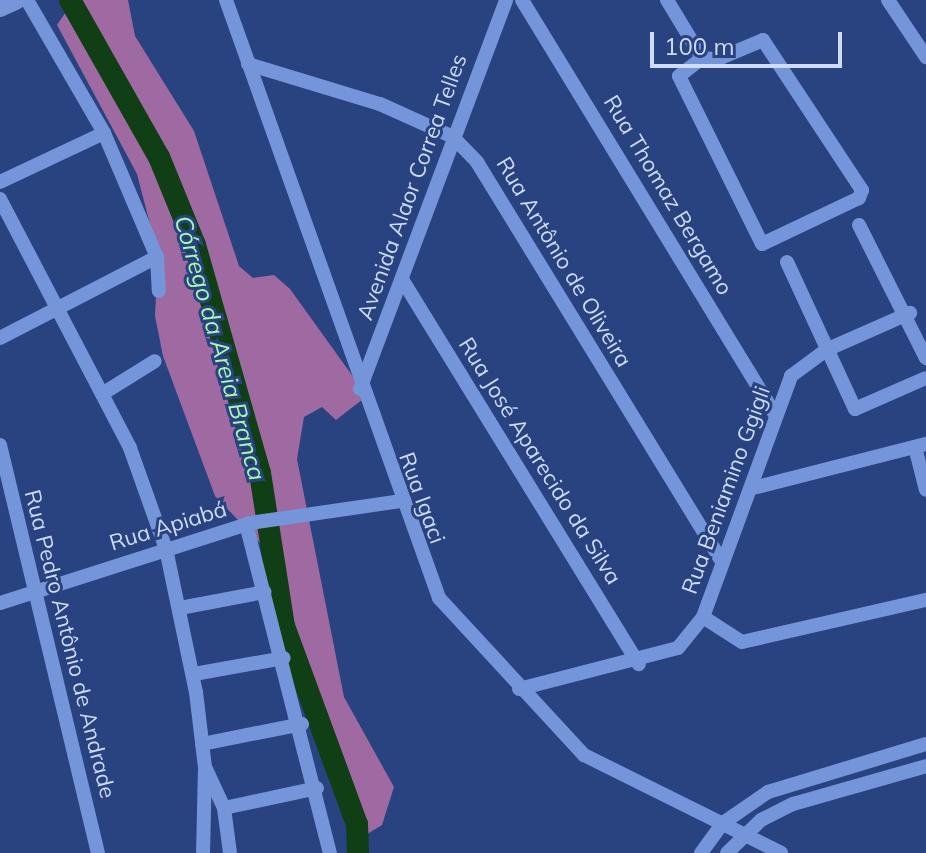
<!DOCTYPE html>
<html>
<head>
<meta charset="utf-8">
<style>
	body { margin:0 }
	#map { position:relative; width:926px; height:853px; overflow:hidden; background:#294280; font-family:Mulish,sans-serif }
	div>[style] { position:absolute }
	.forest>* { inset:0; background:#9f69a2 }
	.river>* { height:22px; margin:-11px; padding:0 11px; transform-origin:11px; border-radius:11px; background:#103e15 }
	.minor>* { height:14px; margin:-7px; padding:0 7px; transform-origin:7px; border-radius:7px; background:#7595da }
	.major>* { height:20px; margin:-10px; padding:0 10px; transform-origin:10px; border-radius:10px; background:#7796d9 }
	span { translate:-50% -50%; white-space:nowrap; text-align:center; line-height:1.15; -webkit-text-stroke:6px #294280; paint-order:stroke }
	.street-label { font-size:22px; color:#cedcfa }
	.water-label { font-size:24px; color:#a8fbab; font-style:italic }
	.scale { position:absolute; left:650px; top:32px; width:192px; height:36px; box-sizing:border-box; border:4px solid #cedcfa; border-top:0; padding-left:10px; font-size:24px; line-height:28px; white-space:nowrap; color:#cedcfa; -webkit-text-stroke:6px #294280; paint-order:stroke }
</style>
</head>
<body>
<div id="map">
	<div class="forest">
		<i style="clip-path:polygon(74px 0,128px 0,135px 36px,194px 131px,239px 266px,253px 278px,274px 275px,290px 289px,367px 396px,336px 420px,322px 407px,304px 417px,297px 459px,344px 697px,394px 787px,382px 825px,364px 836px,308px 706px,260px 543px,215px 496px,163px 356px,155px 316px,158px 255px,137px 174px,57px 25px)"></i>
	</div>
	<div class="river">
		<i style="left:70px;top:0;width:180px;rotate:60.5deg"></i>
		<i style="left:159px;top:157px;width:95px;rotate:67.8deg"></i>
		<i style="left:195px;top:245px;width:237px;rotate:74.1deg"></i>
		<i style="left:260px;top:473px;width:155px;rotate:81.1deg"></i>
		<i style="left:284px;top:626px;width:211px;rotate:69.8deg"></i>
		<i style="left:357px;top:824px;width:29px;rotate:88deg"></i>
	</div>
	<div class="minor">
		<i style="left:27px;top:0;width:154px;rotate:59.9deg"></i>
		<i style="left:104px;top:133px;width:135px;rotate:66.9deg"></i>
		<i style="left:157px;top:257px;width:34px;rotate:87deg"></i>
		<i style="left:226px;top:0;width:635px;rotate:70.39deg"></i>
		<i style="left:439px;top:598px;width:214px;rotate:47.3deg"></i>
		<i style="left:584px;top:755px;width:220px;rotate:26.4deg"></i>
		<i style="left:522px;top:0;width:485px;rotate:58.6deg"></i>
		<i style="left:667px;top:0;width:68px;rotate:58.9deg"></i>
		<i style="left:888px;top:0;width:69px;rotate:56.3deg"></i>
		<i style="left:763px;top:40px;width:180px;rotate:56.6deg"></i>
		<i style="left:862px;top:190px;width:9px;rotate:111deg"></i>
		<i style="left:859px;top:198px;width:107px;rotate:154.6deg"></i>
		<i style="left:762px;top:244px;width:187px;rotate:-116.3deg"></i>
		<i style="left:679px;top:76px;width:29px;rotate:-38deg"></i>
		<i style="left:702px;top:58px;width:16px;rotate:4deg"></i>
		<i style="left:718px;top:59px;width:49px;rotate:-22.9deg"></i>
		<i style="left:248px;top:64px;width:138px;rotate:16.9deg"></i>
		<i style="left:380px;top:104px;width:80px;rotate:24.3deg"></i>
		<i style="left:453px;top:137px;width:35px;rotate:46deg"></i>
		<i style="left:477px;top:162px;width:465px;rotate:58.5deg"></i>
		<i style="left:0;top:182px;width:115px;rotate:-25.2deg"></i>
		<i style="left:0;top:199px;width:281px;rotate:62.4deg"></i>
		<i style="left:130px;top:448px;width:107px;rotate:70.4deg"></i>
		<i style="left:166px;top:549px;width:146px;rotate:78.2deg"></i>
		<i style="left:196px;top:692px;width:76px;rotate:83.2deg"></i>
		<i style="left:205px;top:767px;width:86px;rotate:91.3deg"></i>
		<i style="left:859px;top:225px;width:149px;rotate:63.3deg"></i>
		<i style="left:787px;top:262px;width:162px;rotate:65.2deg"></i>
		<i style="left:855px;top:409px;width:77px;rotate:-23.6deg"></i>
		<i style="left:403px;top:281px;width:450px;rotate:58.4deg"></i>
		<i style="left:0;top:338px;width:177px;rotate:-27.3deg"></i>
		<i style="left:360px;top:389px;width:415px;rotate:-69.4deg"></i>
		<i style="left:102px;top:394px;width:62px;rotate:-31.9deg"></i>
		<i style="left:0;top:445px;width:420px;rotate:76.5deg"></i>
		<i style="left:915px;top:447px;width:44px;rotate:75.7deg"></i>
		<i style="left:753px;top:488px;width:179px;rotate:-14.3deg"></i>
		<i style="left:246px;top:524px;width:340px;rotate:75.7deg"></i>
		<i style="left:0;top:603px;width:262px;rotate:-17.7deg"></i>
		<i style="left:250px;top:523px;width:152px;rotate:-8.3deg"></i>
		<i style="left:180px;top:608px;width:86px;rotate:-10.8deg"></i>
		<i style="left:703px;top:617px;width:46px;rotate:32.7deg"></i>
		<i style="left:742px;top:642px;width:189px;rotate:-12.9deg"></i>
		<i style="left:194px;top:674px;width:91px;rotate:-10.1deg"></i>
		<i style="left:519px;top:689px;width:164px;rotate:-14.5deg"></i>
		<i style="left:678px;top:648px;width:40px;rotate:-51deg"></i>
		<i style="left:703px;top:617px;width:257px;rotate:-69.9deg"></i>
		<i style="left:791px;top:376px;width:44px;rotate:-36.6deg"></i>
		<i style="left:826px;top:350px;width:92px;rotate:-23.8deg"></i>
		<i style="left:202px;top:744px;width:102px;rotate:-11.3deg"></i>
		<i style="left:205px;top:767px;width:45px;rotate:65.1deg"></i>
		<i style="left:224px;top:808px;width:45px;rotate:82.4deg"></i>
		<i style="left:224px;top:808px;width:95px;rotate:-12.1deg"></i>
		<i style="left:701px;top:853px;width:37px;rotate:-54deg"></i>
		<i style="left:723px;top:823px;width:55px;rotate:-34.6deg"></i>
		<i style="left:768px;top:792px;width:165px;rotate:-16.9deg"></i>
		<i style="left:727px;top:853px;width:47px;rotate:-44.1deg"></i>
		<i style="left:761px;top:820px;width:36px;rotate:-27deg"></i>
		<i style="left:793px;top:804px;width:138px;rotate:-15.9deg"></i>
	</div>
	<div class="major">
		<i style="left:0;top:7px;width:17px;rotate:-25deg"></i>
	</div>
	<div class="street-label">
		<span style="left:412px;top:187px;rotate:-70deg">Avenida Alaor Correa Telles</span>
		<span style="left:668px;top:195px;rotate:59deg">Rua Thomaz Bergamo</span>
		<span style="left:564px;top:262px;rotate:59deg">Rua Antônio de Oliveira</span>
		<span style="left:540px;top:461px;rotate:58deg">Rua José Aparecido da Silva</span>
		<span style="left:726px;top:490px;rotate:-70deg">Rua Beniamino Ggigli</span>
		<span style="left:422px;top:498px;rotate:70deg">Rua Igaci</span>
		<span style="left:168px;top:526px;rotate:-17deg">Rua Apiabá</span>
		<span style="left:70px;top:644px;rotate:76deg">Rua Pedro Antônio de Andrade</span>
	</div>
	<div class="water-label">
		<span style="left:220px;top:348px;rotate:74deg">Córrego da Areia Branca</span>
	</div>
	<div class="scale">100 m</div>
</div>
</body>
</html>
